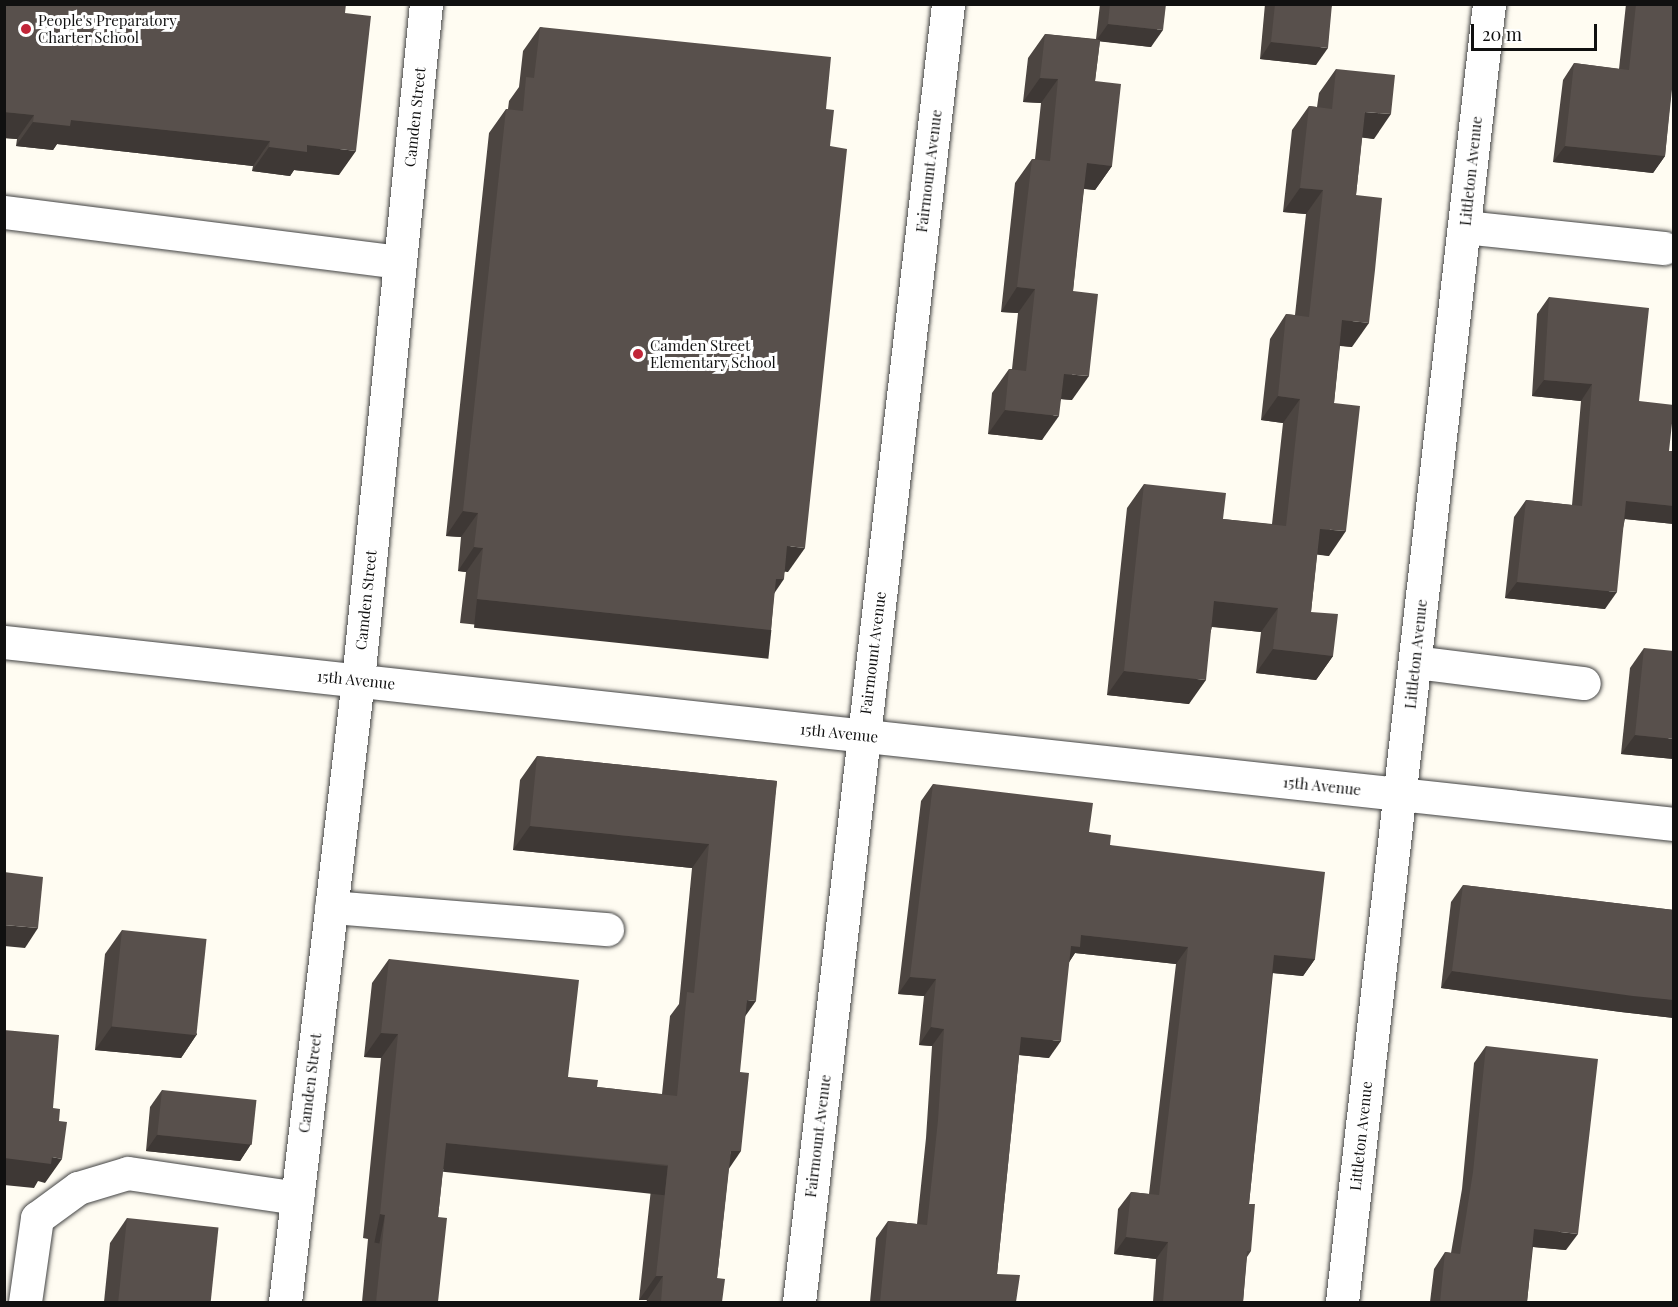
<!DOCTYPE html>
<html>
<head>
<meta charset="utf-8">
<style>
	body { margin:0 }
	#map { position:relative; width:1678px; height:1307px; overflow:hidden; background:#fffcf2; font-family:"Playfair Display",serif }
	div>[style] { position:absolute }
	.roads { filter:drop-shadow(0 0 2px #434343) drop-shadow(0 0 2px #434343) }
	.minor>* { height:33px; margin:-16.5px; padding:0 16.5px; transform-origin:16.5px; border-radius:16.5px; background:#fff }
	.wall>* { inset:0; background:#4c4541 }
	.shaded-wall>* { inset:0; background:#3e3835; transform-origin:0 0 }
	.building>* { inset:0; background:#58504c; transform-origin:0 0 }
	.dots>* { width:16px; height:16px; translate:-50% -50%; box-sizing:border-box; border:3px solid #fff; border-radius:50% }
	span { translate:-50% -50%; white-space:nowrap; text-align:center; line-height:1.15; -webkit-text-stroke:6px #fff; paint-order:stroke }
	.poi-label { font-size:15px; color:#101010 }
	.left { translate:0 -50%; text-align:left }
	.street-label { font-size:15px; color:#101010 }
	.frame { position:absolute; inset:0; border:6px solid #101010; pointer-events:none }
	.scale { position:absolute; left:1471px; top:24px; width:126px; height:27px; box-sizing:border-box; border:3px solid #101010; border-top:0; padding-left:8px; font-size:18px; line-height:21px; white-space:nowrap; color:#101010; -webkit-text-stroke:4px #fff; paint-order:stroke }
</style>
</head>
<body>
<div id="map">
	<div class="roads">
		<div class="minor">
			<i style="left:4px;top:212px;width:399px;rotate:7.2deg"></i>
			<i style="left:1464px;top:227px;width:201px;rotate:6deg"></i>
			<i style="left:4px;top:642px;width:1680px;rotate:6.22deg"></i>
			<i style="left:1415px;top:662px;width:170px;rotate:7.1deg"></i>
			<i style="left:331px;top:907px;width:277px;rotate:4.6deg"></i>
			<i style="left:25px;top:1302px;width:85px;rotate:-81.9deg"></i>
			<i style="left:37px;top:1218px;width:51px;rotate:-36.2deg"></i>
			<i style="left:78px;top:1188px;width:52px;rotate:-16.7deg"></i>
			<i style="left:128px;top:1173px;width:171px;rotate:8.4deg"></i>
			<i style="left:285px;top:1302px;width:626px;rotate:-83.31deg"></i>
			<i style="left:358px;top:680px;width:679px;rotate:-84.26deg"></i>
			<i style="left:799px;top:1302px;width:1307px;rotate:-83.45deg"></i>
			<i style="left:1342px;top:1302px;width:1306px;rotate:-83.54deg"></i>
		</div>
	</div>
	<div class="wall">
		<i style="clip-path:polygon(4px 4px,345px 13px,339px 175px,294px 170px,290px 176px,252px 171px,253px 166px,57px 144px,53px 150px,16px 146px,17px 139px,4px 138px)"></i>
		<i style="clip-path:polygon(1100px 4px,1166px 4px,1151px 47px,1100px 41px,1095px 81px,1112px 166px,1095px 190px,1084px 189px,1073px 291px,1072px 400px,1061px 399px,1042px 440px,988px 434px,992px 393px,1009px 369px,1012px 369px,1018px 313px,1001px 312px,1015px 183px,1032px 159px,1035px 159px,1041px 103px,1023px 102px,1028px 58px,1045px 34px,1096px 39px)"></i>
		<i style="clip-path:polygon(1265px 4px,1332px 4px,1316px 65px,1260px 59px)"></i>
		<i style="clip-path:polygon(1626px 4px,1674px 4px,1672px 82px,1665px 156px,1653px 173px,1553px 162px,1563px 80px,1574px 63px,1619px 69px)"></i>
		<i style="clip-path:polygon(540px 27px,826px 109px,830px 146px,788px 572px,785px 571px,774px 593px,771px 630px,754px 654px,460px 623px,466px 572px,458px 571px,461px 537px,446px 536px,489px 133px,506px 109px,508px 109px,509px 101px,519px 87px,523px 51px)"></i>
		<i style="clip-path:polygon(1336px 69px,1374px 139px,1362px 137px,1356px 195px,1352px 347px,1340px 346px,1334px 403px,1329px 556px,1317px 554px,1311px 612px,1333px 656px,1316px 680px,1256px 673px,1261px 632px,1212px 627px,1189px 704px,1107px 695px,1127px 508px,1144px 484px,1223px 519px,1272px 524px,1283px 423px,1261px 420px,1270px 339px,1286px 314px,1295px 315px,1306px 214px,1283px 212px,1292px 130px,1309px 106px,1317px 107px,1319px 93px)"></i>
		<i style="clip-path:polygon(1549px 297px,1639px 401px,1669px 451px,1674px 451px,1674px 524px,1625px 519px,1605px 609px,1505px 598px,1514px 517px,1526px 500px,1572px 505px,1581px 401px,1532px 396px,1537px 314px)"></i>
		<i style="clip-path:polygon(1644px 648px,1674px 759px,1621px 754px,1630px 668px)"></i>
		<i style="clip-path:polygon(537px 756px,777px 781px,745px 1015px,717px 1278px,722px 1302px,646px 1302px,647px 1300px,639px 1300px,651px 1189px,443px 1169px,438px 1217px,438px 1302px,362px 1302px,368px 1239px,363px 1238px,381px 1058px,364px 1057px,372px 983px,389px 959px,568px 1077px,597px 1087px,662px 1094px,670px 1016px,679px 1004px,692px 868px,513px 850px,520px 780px)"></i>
		<i style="clip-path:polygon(933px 784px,1089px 832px,1110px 845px,1315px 959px,1303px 976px,1273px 973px,1249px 1204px,1251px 1251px,1247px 1257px,1243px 1302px,1153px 1302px,1156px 1259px,1114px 1254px,1118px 1209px,1131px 1192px,1149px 1194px,1176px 964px,1075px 953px,1069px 962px,1049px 1058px,1019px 1055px,997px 1274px,1016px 1302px,870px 1302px,876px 1238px,888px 1221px,917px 1224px,926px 1138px,932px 1046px,919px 1045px,924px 996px,898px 994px,921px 801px)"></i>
		<i style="clip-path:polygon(1463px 885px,1674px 910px,1674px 1018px,1621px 1012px,1441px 988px,1451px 902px)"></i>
		<i style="clip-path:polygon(122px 930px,197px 1034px,181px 1058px,95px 1050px,105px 954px)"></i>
		<i style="clip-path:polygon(1486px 1046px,1566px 1250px,1533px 1247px,1527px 1302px,1430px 1302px,1434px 1269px,1445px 1252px,1451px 1253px,1462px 1189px,1474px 1063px)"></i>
		<i style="clip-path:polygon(162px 1090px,251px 1144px,240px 1161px,146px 1151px,150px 1107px)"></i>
		<i style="clip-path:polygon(127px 1218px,211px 1302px,104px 1302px,110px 1243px)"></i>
	</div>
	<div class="shaded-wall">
		<i style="clip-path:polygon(1108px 24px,1163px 30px,1151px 47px,1096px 41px)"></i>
		<i style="clip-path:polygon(1271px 42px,1328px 48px,1316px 65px,1260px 59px)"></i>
		<i style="clip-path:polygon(1040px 78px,1058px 79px,1041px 103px,1023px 102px)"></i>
		<i style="clip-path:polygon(4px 112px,34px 115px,17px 139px,4px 138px)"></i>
		<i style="clip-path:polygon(1365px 112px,1391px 114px,1374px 139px,1348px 136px)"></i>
		<i style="clip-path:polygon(71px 120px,270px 141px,253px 166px,57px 144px,53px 150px,16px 146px,33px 122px)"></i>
		<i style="clip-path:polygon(307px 145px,356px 151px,339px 175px,294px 170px,290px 176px,252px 171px,269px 147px)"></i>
		<i style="clip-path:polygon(1565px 146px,1665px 156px,1653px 173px,1553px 162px)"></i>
		<i style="clip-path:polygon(1087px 163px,1112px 166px,1095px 190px,1070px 187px)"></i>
		<i style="clip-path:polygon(1300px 188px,1323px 190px,1306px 214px,1283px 212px)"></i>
		<i style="clip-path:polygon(1017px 287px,1035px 289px,1018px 313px,1001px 312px)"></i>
		<i style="clip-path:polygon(1342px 320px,1369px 323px,1352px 347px,1326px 344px)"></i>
		<i style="clip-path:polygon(1064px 374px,1089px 376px,1072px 400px,1047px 398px)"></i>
		<i style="clip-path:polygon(1544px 380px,1592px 384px,1581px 401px,1532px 396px)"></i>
		<i style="clip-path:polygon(1278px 396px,1300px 399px,1283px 423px,1261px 420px)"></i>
		<i style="clip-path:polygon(1005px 410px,1059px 416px,1042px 440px,988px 434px)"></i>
		<i style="clip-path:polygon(1626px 501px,1674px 506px,1674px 524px,1615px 518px)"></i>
		<i style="clip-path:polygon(463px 511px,478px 513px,461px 537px,446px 536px)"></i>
		<i style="clip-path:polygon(1320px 529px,1346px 531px,1329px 556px,1303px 553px)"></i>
		<i style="clip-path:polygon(787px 546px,805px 548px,788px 572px,771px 570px)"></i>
		<i style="clip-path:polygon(474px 547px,483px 548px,466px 572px,458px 571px)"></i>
		<i style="clip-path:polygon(776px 579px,784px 579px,767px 604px)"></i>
		<i style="clip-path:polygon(1517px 582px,1617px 592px,1605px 609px,1505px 598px)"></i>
		<i style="left:477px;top:599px;width:296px;height:29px;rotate:6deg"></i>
		<i style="clip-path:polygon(1214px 601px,1278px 608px,1261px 632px,1198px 625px)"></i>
		<i style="clip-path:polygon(1273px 649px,1333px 656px,1316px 680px,1256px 673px)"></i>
		<i style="clip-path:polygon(1124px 671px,1206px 680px,1189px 704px,1107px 695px)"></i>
		<i style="clip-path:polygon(1635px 735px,1674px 739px,1674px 759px,1621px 754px)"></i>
		<i style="clip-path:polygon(530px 826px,709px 844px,692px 868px,513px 850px)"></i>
		<i style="clip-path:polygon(4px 925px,38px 928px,25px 948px,4px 946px)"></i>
		<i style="clip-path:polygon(1081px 935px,1188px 947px,1176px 964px,1075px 953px,1068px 964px,1071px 946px)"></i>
		<i style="clip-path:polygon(1274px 955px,1315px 959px,1303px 976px,1262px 972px)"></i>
		<i style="clip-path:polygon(1452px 971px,1674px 1000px,1674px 1018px,1621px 1012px,1441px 988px)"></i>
		<i style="clip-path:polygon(910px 977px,936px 979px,924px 996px,898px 994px)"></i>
		<i style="clip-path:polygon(747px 1000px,756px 1001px,739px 1025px)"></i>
		<i style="clip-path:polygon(112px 1026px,197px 1034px,181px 1058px,95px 1050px)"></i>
		<i style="clip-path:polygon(931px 1027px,944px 1029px,932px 1046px,919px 1045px)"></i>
		<i style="clip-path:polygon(381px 1033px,398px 1034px,381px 1058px,364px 1057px)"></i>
		<i style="clip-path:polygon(1021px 1037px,1061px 1041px,1049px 1058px,1009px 1054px)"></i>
		<i style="clip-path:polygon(157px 1135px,251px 1144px,240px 1161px,146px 1151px)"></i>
		<i style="left:446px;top:1143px;width:223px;height:29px;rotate:6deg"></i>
		<i style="clip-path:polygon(731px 1151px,741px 1151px,724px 1176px)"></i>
		<i style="clip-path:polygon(52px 1157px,62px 1159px,45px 1183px,38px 1181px,34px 1188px,4px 1185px,4px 1158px)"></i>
		<i style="left:380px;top:1214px;width:5px;height:29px;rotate:11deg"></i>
		<i style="clip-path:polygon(1534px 1229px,1578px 1234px,1566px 1250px,1523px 1246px)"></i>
		<i style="clip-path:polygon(1126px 1237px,1168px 1242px,1156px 1259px,1114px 1254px)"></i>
		<i style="clip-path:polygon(656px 1276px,663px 1276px,647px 1300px,639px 1300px)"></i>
	</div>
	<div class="building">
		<i style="clip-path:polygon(4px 4px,346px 4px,345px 13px,371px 16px,356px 151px,307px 145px,307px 152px,269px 147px,270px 141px,71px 120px,70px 126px,33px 122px,34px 115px,4px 112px)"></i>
		<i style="clip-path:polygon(1110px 4px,1166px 4px,1163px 30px,1108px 24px)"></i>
		<i style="clip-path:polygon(1275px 4px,1332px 4px,1328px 48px,1271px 42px)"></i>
		<i style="clip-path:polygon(1636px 4px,1674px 4px,1674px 70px,1665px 156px,1565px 146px,1574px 63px,1629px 70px)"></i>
		<i style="clip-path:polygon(540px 27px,831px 57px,826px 109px,834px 110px,830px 146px,847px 149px,805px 548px,787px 546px,784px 579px,776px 579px,771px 630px,477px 599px,483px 548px,474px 547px,478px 513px,463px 511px,506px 109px,523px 111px,526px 77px,534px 78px)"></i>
		<i style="clip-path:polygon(1045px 34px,1100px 40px,1095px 81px,1121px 84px,1112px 166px,1087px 163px,1078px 237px,1073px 291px,1098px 294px,1089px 376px,1064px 374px,1059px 416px,1005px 410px,1009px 369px,1026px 371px,1035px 289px,1017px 287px,1032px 159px,1050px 161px,1058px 79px,1040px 78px)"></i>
		<i style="clip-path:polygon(1336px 69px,1395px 75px,1391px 114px,1365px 112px,1356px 195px,1382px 198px,1375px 270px,1369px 323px,1342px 320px,1334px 403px,1360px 406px,1346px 531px,1320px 529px,1311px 612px,1338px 614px,1333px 656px,1273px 649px,1278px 608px,1214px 601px,1206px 680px,1124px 671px,1144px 484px,1226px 493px,1223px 519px,1286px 526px,1300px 399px,1278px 396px,1286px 314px,1309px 317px,1323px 190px,1300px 188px,1309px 106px,1332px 109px)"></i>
		<i style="clip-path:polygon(1549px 297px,1649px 308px,1639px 401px,1674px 405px,1669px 451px,1674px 451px,1674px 506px,1626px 501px,1617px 592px,1517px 582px,1526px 500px,1582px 506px,1592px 384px,1544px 380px)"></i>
		<i style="clip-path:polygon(1644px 648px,1674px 651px,1674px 739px,1635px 735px)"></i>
		<i style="clip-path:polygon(537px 756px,777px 781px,756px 1001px,747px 1000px,740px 1072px,749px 1073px,741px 1151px,731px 1151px,717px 1278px,725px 1279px,722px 1302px,661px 1302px,663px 1276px,656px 1276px,668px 1165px,446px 1143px,438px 1217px,447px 1218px,438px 1302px,376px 1302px,385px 1215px,380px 1214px,398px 1034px,381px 1033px,389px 959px,579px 980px,568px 1077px,598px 1080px,597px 1087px,677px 1096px,687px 992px,694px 993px,709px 844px,530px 826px)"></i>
		<i style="clip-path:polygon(933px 784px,1093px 803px,1089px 832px,1111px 835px,1110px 845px,1325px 872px,1315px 959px,1274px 955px,1249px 1204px,1255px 1204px,1251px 1251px,1247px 1251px,1243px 1302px,1163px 1302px,1168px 1242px,1126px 1237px,1131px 1192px,1159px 1195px,1188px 947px,1081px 935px,1080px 947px,1071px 946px,1061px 1041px,1021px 1037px,997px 1274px,1020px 1275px,1016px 1302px,880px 1302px,888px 1221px,927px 1225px,938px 1120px,944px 1029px,931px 1027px,936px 979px,910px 977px)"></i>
		<i style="clip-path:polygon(4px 872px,43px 877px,38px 928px,4px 925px)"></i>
		<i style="clip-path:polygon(1463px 885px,1674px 910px,1674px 1000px,1633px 996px,1452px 971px)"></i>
		<i style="left:122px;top:930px;width:85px;height:97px;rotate:6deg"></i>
		<i style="clip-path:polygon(4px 1030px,59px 1035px,53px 1108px,60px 1109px,59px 1121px,67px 1122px,62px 1159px,52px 1157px,51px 1164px,4px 1158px)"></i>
		<i style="clip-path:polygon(1486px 1046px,1598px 1059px,1578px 1234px,1534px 1229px,1527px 1302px,1440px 1302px,1445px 1252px,1460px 1254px,1473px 1172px)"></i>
		<i style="left:162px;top:1090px;width:95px;height:45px;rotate:6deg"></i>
		<i style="left:127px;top:1218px;width:92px;height:84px;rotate:6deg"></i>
	</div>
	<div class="dots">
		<i style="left:26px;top:29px;background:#c12638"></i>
		<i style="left:638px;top:354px;background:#c12638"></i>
	</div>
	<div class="poi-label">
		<span class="left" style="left:38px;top:29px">People's Preparatory<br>Charter School</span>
		<span class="left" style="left:650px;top:354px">Camden Street<br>Elementary School</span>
	</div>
	<div class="street-label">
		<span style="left:415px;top:117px;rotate:-84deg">Camden Street</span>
		<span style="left:929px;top:171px;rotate:-83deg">Fairmount Avenue</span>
		<span style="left:1471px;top:171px;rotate:-84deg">Littleton Avenue</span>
		<span style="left:366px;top:600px;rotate:-84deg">Camden Street</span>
		<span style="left:873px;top:653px;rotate:-83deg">Fairmount Avenue</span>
		<span style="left:1416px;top:654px;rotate:-84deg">Littleton Avenue</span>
		<span style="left:356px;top:680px;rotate:6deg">15th Avenue</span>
		<span style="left:839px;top:733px;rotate:6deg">15th Avenue</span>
		<span style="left:1322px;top:786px;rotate:6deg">15th Avenue</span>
		<span style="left:310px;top:1083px;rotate:-83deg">Camden Street</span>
		<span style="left:818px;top:1136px;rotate:-83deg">Fairmount Avenue</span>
		<span style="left:1361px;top:1136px;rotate:-84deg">Littleton Avenue</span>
	</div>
	<div class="frame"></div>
	<div class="scale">20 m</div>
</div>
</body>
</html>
